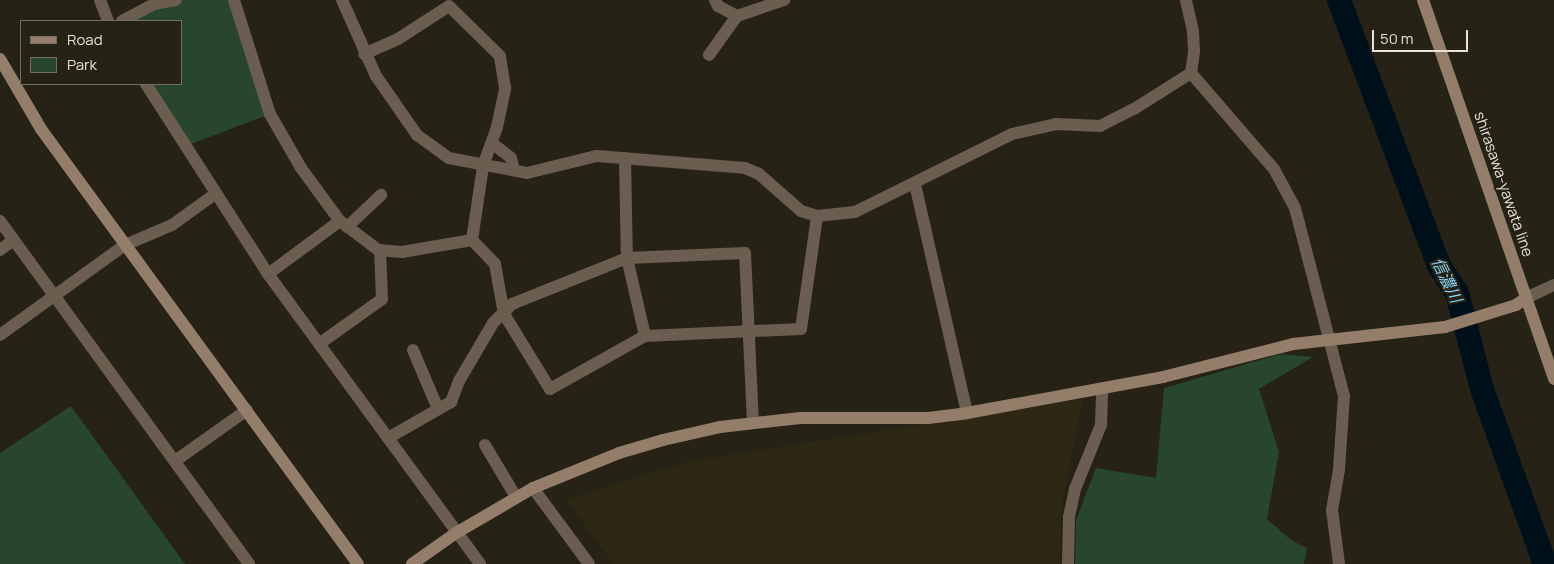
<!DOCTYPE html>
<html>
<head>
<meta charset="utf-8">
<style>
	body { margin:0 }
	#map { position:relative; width:1554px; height:564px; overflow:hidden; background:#262215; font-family:Manrope,"Noto Sans JP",sans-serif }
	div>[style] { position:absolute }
	.built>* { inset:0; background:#2d2814 }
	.green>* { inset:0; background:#27462c }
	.river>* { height:24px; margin:-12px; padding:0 12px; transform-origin:12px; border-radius:12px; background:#00101a }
	.street>* { height:12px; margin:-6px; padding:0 6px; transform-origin:6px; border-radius:6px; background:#6b5d50 }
	.secondary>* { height:12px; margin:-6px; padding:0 6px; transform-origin:6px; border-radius:6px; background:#957e69 }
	span { translate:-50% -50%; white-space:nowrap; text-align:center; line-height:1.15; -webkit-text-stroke:4px #262215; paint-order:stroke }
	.street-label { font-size:15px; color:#e5e2da }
	.water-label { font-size:16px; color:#89d6fa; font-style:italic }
	.legend { position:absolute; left:20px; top:20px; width:162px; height:65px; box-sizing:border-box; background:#262215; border:1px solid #726f64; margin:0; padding:6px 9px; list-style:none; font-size:15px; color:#e5e2da }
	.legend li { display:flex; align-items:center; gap:10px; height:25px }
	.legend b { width:25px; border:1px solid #726f64 }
	.scale { position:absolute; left:1372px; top:30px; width:96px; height:22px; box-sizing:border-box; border:2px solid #e5e2da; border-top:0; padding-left:6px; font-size:15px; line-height:18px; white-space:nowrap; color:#e5e2da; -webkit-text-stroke:4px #262215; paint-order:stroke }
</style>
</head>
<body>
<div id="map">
	<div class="built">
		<i style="clip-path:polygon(1083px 399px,1062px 502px,1060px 564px,613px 564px,566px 499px,691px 461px)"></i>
	</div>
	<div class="green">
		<i style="clip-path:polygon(176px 0,234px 0,270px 114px,186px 146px,146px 84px,181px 84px,181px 21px,122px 21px)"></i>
		<i style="clip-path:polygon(1281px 354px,1313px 357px,1259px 389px,1279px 452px,1267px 519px,1291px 540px,1307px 548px,1304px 564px,1075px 564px,1076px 520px,1096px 468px,1156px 478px,1164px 388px)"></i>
		<i style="clip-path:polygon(71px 406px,185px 564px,0 564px,0 453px)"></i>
	</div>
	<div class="river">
		<i style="left:1339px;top:0;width:282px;rotate:69.4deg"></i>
		<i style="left:1438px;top:264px;width:35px;rotate:57deg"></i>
		<i style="left:1457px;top:293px;width:99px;rotate:75.4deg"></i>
		<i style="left:1482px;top:389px;width:186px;rotate:70.2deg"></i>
	</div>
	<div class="street">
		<i style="left:100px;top:0;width:22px;rotate:69deg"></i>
		<i style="left:234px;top:0;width:120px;rotate:72.5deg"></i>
		<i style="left:270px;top:114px;width:62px;rotate:60.1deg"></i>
		<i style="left:301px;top:168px;width:66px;rotate:53.7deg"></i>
		<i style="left:340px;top:221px;width:48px;rotate:37.3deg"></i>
		<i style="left:378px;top:250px;width:24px;rotate:5deg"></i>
		<i style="left:402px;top:252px;width:71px;rotate:-9.7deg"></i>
		<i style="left:472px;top:240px;width:75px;rotate:-81.5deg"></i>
		<i style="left:483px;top:166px;width:41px;rotate:-70.3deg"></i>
		<i style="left:497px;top:127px;width:40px;rotate:-78deg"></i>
		<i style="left:505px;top:88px;width:32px;rotate:-99deg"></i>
		<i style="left:500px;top:56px;width:71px;rotate:-135.6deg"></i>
		<i style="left:449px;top:6px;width:61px;rotate:147.1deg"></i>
		<i style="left:398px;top:39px;width:37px;rotate:156deg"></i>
		<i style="left:342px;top:0;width:83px;rotate:65.9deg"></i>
		<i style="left:376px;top:76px;width:72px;rotate:55.2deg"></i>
		<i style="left:417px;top:135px;width:39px;rotate:36deg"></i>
		<i style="left:449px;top:158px;width:79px;rotate:10.9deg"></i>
		<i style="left:527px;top:173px;width:72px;rotate:-13.7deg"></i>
		<i style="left:597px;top:156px;width:148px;rotate:4.6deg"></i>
		<i style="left:745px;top:168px;width:15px;rotate:23deg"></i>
		<i style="left:759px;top:174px;width:56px;rotate:41.4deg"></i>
		<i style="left:801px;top:211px;width:17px;rotate:17deg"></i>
		<i style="left:817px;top:216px;width:38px;rotate:-6deg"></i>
		<i style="left:855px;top:212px;width:175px;rotate:-26.4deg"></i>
		<i style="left:1012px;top:134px;width:45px;rotate:-12.8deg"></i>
		<i style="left:1056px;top:124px;width:44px;rotate:2.6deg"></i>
		<i style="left:1100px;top:126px;width:38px;rotate:-27deg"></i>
		<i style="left:1134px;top:109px;width:67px;rotate:-32.3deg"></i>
		<i style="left:1191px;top:73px;width:22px;rotate:-82deg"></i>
		<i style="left:1194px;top:51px;width:20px;rotate:-93deg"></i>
		<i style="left:1193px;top:31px;width:32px;rotate:-103deg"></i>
		<i style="left:715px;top:0;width:7px;rotate:63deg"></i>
		<i style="left:718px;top:6px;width:21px;rotate:28deg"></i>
		<i style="left:737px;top:16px;width:50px;rotate:-18.8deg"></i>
		<i style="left:122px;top:21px;width:36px;rotate:-28deg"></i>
		<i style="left:154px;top:4px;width:22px;rotate:-10deg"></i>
		<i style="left:709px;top:55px;width:48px;rotate:-54.3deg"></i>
		<i style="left:1191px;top:73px;width:127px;rotate:49.2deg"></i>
		<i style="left:1274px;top:169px;width:44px;rotate:61.7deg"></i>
		<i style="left:1295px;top:208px;width:194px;rotate:75.4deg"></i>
		<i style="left:1344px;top:396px;width:74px;rotate:93.9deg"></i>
		<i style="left:1339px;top:470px;width:41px;rotate:99.9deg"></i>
		<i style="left:1332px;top:510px;width:54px;rotate:82.6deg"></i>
		<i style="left:146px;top:84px;width:226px;rotate:57.3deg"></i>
		<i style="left:268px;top:274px;width:359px;rotate:53.8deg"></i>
		<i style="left:492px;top:143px;width:24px;rotate:38deg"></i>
		<i style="left:511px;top:158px;width:12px;rotate:76deg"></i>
		<i style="left:625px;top:158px;width:100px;rotate:88.9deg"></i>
		<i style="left:627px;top:258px;width:80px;rotate:77deg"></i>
		<i style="left:915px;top:184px;width:235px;rotate:77.2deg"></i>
		<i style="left:0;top:221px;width:424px;rotate:54deg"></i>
		<i style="left:347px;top:227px;width:47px;rotate:-43.3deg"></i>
		<i style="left:472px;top:240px;width:33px;rotate:46deg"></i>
		<i style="left:495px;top:264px;width:51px;rotate:79.8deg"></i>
		<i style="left:504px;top:314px;width:88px;rotate:58.5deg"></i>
		<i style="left:550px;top:389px;width:109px;rotate:-29.2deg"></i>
		<i style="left:645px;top:336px;width:156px;rotate:-2.6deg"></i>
		<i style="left:801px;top:329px;width:114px;rotate:-81.9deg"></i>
		<i style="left:0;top:250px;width:15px;rotate:-37deg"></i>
		<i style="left:268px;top:274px;width:89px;rotate:-36.4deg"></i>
		<i style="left:1526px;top:298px;width:31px;rotate:-25deg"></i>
		<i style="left:0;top:335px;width:154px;rotate:-35.8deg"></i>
		<i style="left:125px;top:245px;width:51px;rotate:-23.1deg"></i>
		<i style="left:172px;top:225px;width:53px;rotate:-35.8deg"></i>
		<i style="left:319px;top:344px;width:77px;rotate:-35.5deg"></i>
		<i style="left:382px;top:299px;width:49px;rotate:-92.3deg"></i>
		<i style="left:413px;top:350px;width:64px;rotate:67deg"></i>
		<i style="left:388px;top:438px;width:73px;rotate:-29.7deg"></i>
		<i style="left:451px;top:402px;width:22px;rotate:-69deg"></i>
		<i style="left:459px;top:381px;width:67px;rotate:-59.6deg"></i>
		<i style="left:493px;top:323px;width:27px;rotate:-45deg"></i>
		<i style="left:512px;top:304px;width:124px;rotate:-21.8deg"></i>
		<i style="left:627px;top:258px;width:118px;rotate:-2.4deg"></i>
		<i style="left:745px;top:253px;width:170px;rotate:87.3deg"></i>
		<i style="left:485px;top:445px;width:61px;rotate:59.2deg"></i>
		<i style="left:175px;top:461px;width:88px;rotate:-35.3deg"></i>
		<i style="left:533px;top:488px;width:94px;rotate:53.6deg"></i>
		<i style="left:1068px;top:564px;width:47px;rotate:-88.8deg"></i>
		<i style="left:1069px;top:517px;width:29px;rotate:-78deg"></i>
		<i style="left:1075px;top:489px;width:69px;rotate:-67.9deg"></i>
		<i style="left:1101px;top:425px;width:35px;rotate:-88deg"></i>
	</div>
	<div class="secondary">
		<i style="left:1423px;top:0;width:401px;rotate:70.9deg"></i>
		<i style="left:0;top:59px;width:81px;rotate:59.6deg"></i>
		<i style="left:41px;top:129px;width:538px;rotate:53.92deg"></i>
		<i style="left:412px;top:564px;width:54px;rotate:-35.2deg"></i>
		<i style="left:456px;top:533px;width:89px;rotate:-30.3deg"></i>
		<i style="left:533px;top:488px;width:93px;rotate:-22.1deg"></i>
		<i style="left:619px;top:453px;width:46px;rotate:-16.5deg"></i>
		<i style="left:663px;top:440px;width:58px;rotate:-12.8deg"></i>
		<i style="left:720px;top:427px;width:81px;rotate:-6.4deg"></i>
		<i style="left:800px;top:418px;width:128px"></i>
		<i style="left:928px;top:418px;width:39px;rotate:-7deg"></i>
		<i style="left:967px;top:413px;width:199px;rotate:-10.4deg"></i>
		<i style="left:1163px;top:377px;width:134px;rotate:-14.2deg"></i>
		<i style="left:1293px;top:344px;width:153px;rotate:-6.4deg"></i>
		<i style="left:1445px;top:327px;width:74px;rotate:-17.2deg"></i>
		<i style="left:1516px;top:305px;width:12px;rotate:-35deg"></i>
	</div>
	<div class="street-label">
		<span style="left:1504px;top:184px;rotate:71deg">shirasawa-yawata line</span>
	</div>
	<div class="water-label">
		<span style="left:1447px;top:280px;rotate:64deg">信濃川</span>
	</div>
	<ul class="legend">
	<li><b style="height:6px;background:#957e69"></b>Road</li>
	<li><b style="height:14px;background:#27462c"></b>Park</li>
	</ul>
	<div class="scale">50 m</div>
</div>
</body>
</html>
